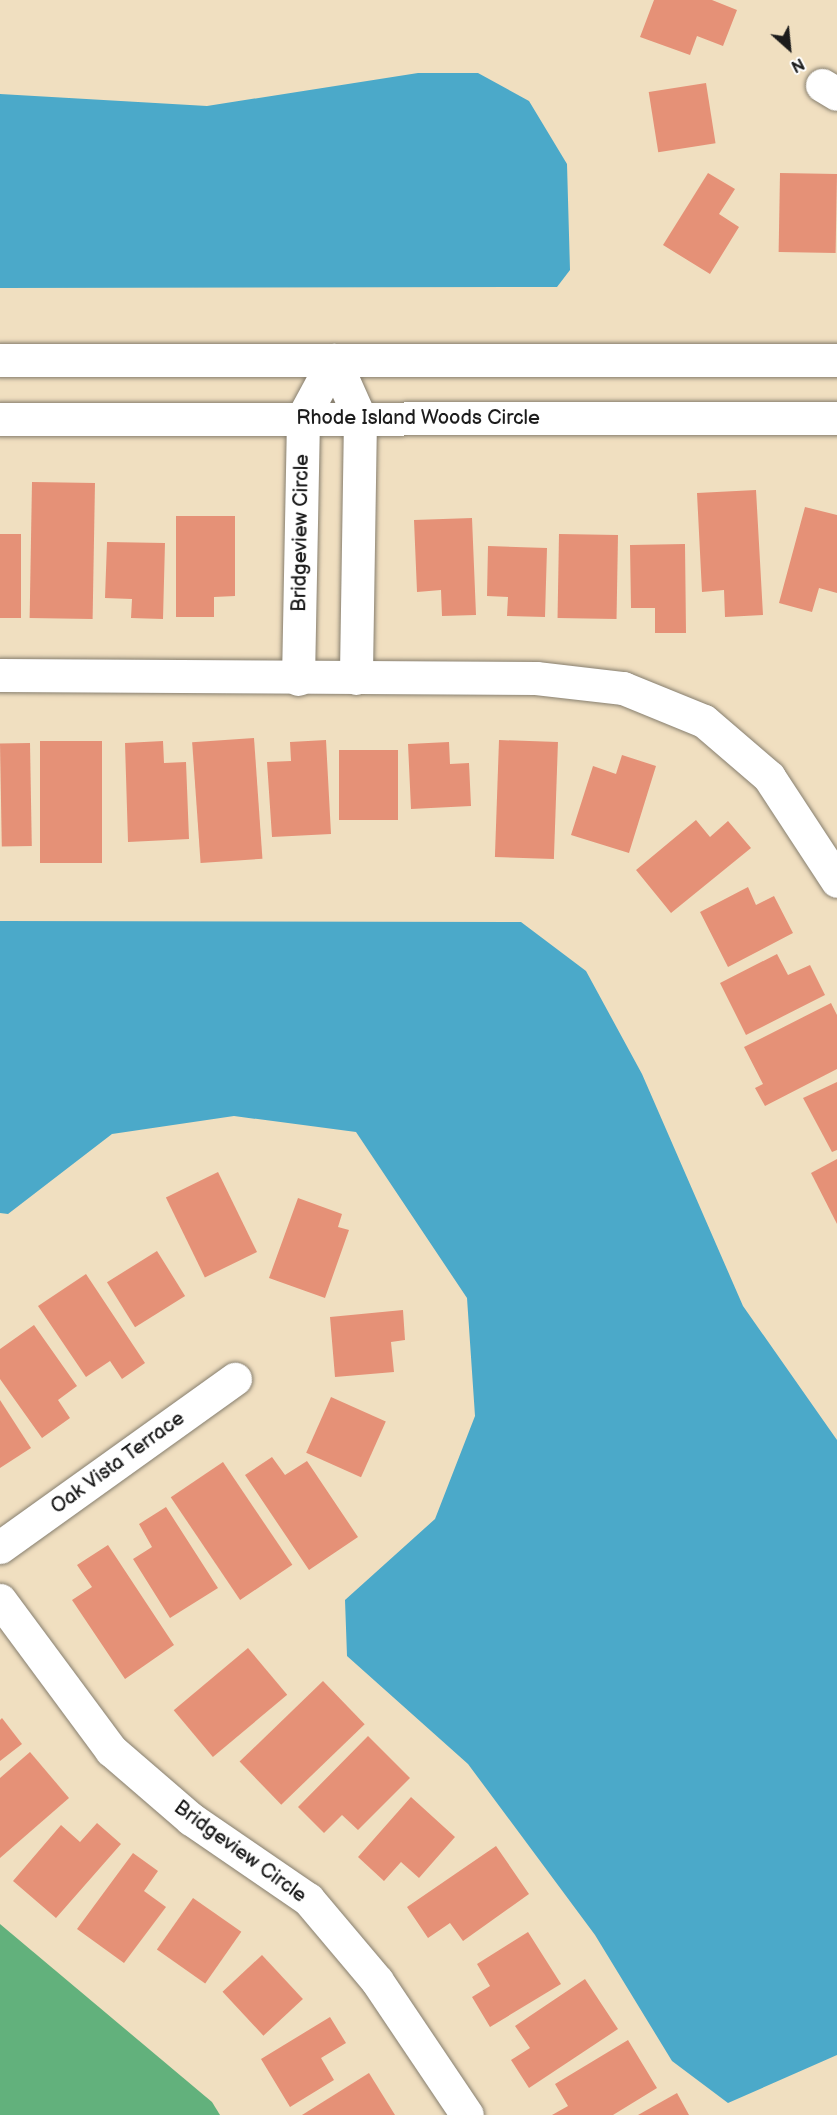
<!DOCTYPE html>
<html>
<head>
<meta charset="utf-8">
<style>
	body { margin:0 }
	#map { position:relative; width:837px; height:2115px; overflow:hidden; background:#f0dfc0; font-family:"Balsamiq Sans",sans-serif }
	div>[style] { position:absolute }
	.forest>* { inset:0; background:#62b17c }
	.water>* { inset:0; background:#4ba9c9 }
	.building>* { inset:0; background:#e59177; transform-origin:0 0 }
	.roads { filter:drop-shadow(0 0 2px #867e6e) drop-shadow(0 0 2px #867e6e) }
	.minor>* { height:33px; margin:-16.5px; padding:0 16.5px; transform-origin:16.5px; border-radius:16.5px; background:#fff }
	.tertiary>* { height:33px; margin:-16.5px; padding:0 16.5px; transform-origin:16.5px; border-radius:16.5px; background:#fff }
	span { translate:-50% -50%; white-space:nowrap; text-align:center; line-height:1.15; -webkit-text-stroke:6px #fff; paint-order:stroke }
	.street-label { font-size:20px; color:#1c1c1c }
	.north { position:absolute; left:759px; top:18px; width:60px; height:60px; -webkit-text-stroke:4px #fff; paint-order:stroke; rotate:153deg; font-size:16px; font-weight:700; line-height:24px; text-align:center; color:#1c1c1c }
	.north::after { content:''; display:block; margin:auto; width:21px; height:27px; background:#1c1c1c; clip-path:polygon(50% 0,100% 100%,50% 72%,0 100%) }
</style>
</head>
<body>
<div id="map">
	<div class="forest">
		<i style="clip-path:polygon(0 1924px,212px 2102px,220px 2115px,0 2115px)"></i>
	</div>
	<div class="water">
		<i style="clip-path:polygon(418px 73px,478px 73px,529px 101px,567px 164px,570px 270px,557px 287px,0 288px,0 94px,207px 106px)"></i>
		<i style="clip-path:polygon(0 921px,521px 922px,586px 971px,642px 1074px,743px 1306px,837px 1440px,837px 2055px,728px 2103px,672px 2061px,595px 1935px,468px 1764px,347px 1656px,345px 1600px,435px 1519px,475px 1416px,467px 1298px,356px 1132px,234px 1116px,112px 1134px,8px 1214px,0 1213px)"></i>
	</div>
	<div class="building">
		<i style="clip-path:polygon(654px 0,712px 0,737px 10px,723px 46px,697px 36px,690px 55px,640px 37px)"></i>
		<i style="left:706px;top:83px;width:61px;height:58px;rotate:81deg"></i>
		<i style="clip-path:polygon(708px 173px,735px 189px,719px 214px,739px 227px,710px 274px,663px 245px)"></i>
		<i style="left:780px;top:173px;width:57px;height:79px;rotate:1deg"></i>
		<i style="left:32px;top:482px;width:63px;height:136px;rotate:1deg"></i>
		<i style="clip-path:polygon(756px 490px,763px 615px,725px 617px,724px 590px,702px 592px,697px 493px)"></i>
		<i style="clip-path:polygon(805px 507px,837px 515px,837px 593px,819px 588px,812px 612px,779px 603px)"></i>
		<i style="clip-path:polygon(176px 516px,235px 516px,235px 596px,214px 597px,214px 617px,176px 617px)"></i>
		<i style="clip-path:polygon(472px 518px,476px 615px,442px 616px,441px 590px,417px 592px,414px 520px)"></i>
		<i style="left:0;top:534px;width:21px;height:84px"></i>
		<i style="left:559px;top:534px;width:59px;height:84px;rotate:1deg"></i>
		<i style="clip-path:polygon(107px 542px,165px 543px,163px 619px,131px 618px,132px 599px,105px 598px)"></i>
		<i style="clip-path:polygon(685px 544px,686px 633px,655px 633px,655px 608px,631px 608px,630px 545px)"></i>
		<i style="clip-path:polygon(488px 546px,547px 548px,545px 617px,507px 616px,508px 597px,487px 596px)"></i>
		<i style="left:254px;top:738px;width:121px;height:62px;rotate:86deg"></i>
		<i style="clip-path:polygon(326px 740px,331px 834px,272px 837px,267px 762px,291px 761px,290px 742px)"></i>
		<i style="left:499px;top:740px;width:59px;height:117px;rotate:2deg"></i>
		<i style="left:40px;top:741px;width:62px;height:122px"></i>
		<i style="clip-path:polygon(163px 741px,164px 763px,186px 762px,189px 839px,128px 842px,125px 743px)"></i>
		<i style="clip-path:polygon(449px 742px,450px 764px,469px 763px,471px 806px,411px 809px,408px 744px)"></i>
		<i style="left:30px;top:743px;width:103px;height:30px;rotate:89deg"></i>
		<i style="left:339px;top:750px;width:59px;height:70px"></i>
		<i style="clip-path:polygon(622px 755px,656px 766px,629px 853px,571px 835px,593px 766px,616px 774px)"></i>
		<i style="clip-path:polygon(696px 820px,710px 837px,728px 821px,751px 848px,671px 913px,636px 870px)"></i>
		<i style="clip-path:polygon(748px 887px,756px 905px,774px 896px,793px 933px,728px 967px,700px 912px)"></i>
		<i style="clip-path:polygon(777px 954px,788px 975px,810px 965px,825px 995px,746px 1035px,720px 983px)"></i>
		<i style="clip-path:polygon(831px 1003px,837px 1015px,837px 1069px,765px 1106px,755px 1088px,763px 1084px,744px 1047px)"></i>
		<i style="clip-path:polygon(837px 1082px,837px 1150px,832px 1152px,803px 1098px)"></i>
		<i style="clip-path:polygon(837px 1159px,837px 1224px,811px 1173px)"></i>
		<i style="left:218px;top:1172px;width:89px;height:58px;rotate:64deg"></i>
		<i style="clip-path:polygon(298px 1198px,342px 1214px,338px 1227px,349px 1230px,325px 1298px,269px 1278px)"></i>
		<i style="left:157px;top:1251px;width:53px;height:59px;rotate:58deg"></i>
		<i style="clip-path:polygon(86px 1274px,145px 1363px,122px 1379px,110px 1361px,86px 1377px,38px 1306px)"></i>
		<i style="clip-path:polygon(403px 1310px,405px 1340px,391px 1342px,394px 1372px,335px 1377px,330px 1317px)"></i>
		<i style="clip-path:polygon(34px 1325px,77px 1386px,58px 1400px,70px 1418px,42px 1438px,0 1379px,0 1349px)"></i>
		<i style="left:331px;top:1397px;width:60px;height:61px;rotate:24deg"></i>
		<i style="clip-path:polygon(0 1400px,31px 1448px,0 1468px)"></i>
		<i style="clip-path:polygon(272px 1457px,285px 1475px,307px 1461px,358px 1537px,309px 1570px,245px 1475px)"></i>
		<i style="left:223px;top:1462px;width:124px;height:63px;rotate:56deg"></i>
		<i style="clip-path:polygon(166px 1507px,218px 1588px,170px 1618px,133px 1559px,152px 1547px,139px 1524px)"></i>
		<i style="clip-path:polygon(108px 1545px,174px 1645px,125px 1679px,72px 1600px,92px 1587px,77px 1565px)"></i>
		<i style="left:248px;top:1648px;width:61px;height:97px;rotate:50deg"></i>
		<i style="left:323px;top:1681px;width:60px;height:116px;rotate:46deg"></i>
		<i style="clip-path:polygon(2px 1718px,22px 1744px,0 1761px,0 1720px)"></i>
		<i style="clip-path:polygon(368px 1736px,410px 1778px,358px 1830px,342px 1815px,324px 1833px,298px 1807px)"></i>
		<i style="clip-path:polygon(30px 1752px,69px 1798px,0 1858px,0 1778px)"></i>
		<i style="clip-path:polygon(411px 1797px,455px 1837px,419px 1878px,401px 1862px,384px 1881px,358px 1857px)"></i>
		<i style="clip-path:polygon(97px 1823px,121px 1844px,56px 1918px,13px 1881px,61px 1825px,80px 1842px)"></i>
		<i style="clip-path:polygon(496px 1846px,529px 1894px,463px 1941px,450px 1923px,428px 1938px,407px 1907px)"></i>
		<i style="clip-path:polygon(133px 1853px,158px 1871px,144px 1891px,166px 1907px,124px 1963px,77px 1929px)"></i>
		<i style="left:193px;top:1898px;width:59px;height:63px;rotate:35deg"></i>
		<i style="clip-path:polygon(528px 1932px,561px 1984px,490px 2027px,472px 1997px,490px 1986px,477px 1964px)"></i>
		<i style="left:262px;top:1955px;width:60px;height:54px;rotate:47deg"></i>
		<i style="clip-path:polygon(585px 1979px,618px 2029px,529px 2088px,511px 2060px,530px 2048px,515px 2026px)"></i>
		<i style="clip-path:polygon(330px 2017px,346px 2043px,321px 2058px,334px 2080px,290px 2107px,261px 2059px)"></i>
		<i style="clip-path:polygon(628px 2040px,657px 2088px,613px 2115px,552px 2115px,568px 2106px,555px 2084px)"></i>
		<i style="clip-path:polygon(369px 2073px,395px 2115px,302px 2115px)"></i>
		<i style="clip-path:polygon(677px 2093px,689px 2115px,638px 2115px)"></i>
	</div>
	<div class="roads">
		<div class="minor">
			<i style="left:822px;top:85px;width:17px;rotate:31deg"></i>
			<i style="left:334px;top:360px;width:64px;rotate:65.9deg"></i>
			<i style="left:360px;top:418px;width:260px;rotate:90.9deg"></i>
			<i style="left:0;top:675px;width:536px;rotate:0.32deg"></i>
			<i style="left:536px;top:678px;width:88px;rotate:6.6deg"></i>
			<i style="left:623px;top:688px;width:87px;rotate:22.2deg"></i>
			<i style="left:704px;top:721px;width:86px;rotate:40.7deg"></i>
			<i style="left:769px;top:777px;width:124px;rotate:56.8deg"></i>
			<i style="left:298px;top:679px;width:262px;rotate:-88.9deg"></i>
			<i style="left:303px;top:417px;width:65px;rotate:-61.5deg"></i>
			<i style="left:0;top:1547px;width:289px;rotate:-35.6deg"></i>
			<i style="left:0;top:1600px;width:187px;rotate:53.5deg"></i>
			<i style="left:111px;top:1750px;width:106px;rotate:40.8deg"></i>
			<i style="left:191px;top:1819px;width:142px;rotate:34.4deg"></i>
			<i style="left:308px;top:1899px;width:107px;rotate:49.9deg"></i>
			<i style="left:377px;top:1981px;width:161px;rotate:56.1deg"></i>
		</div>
		<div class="tertiary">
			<i style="left:0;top:360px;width:837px"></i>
			<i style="left:0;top:419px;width:837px;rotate:-0.07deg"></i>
		</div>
	</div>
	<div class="street-label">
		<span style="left:418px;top:418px">Rhode Island Woods Circle</span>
		<span style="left:301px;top:533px;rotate:-89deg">Bridgeview Circle</span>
		<span style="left:118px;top:1463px;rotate:-36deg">Oak Vista Terrace</span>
		<span style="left:240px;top:1852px;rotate:36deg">Bridgeview Circle</span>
	</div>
	<div class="north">N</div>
</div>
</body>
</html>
